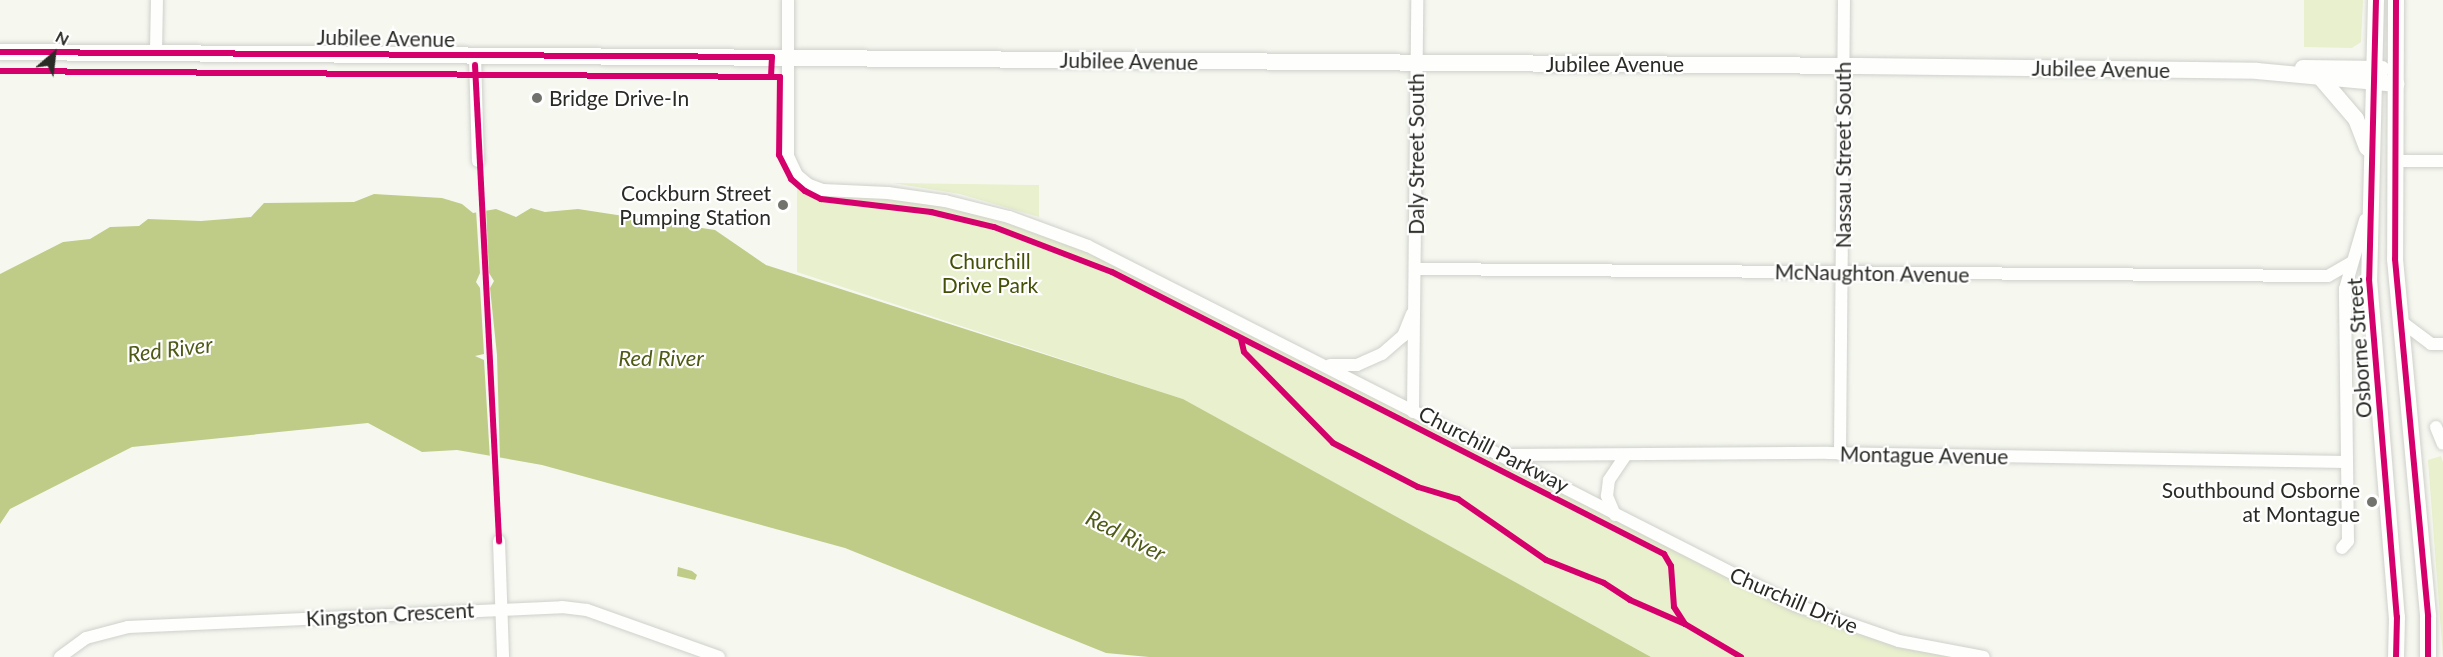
<!DOCTYPE html>
<html>
<head>
<meta charset="utf-8">
<style>
	body { margin:0 }
	#map { position:relative; width:2443px; height:657px; overflow:hidden; background:#f6f8f0; font-family:Lato,sans-serif }
	div>[style] { position:absolute }
	.green>* { inset:0; background:#e8f0cd }
	.water>* { inset:0; background:#bfcc88 }
	.pier>* { inset:0; background:#f6f8f0 }
	.roads { filter:drop-shadow(0 0 2px #cfd0cb) drop-shadow(0 0 2px #cfd0cb) }
	.minor>* { height:12px; margin:-6px; padding:0 6px; transform-origin:6px; border-radius:6px; background:#fefefd }
	.secondary>* { height:16px; margin:-8px; padding:0 8px; transform-origin:8px; border-radius:8px; background:#fefefd }
	.cycleway>* { height:6px; margin:-3px; padding:0 3px; transform-origin:3px; border-radius:3px; background:#d6006c }
	.dots>* { width:16px; height:16px; translate:-50% -50%; box-sizing:border-box; border:3px solid #fff; border-radius:50% }
	span { translate:-50% -50%; white-space:nowrap; text-align:center; line-height:1.15; -webkit-text-stroke:4.5px #fff; paint-order:stroke }
	.street-label { font-size:21px; color:#292b25 }
	.poi-label { font-size:21px; color:#292b25 }
	.left { translate:0 -50%; text-align:left }
	.right { translate:-100% -50%; text-align:right }
	.park-label { font-size:21px; color:#455007 }
	.water-label { font-size:22px; color:#4f5a16; font-style:italic }
	.north { position:absolute; left:24px; top:24px; width:60px; height:60px; -webkit-text-stroke:4px #fff; paint-order:stroke; rotate:28deg; font-size:16px; font-weight:700; line-height:24px; text-align:center; color:#292b25 }
	.north::after { content:''; display:block; margin:auto; width:21px; height:27px; background:#292b25; clip-path:polygon(50% 0,100% 100%,50% 72%,0 100%) }
</style>
</head>
<body>
<div id="map">
	<div class="green">
		<i style="clip-path:polygon(2304px 0,2363px 0,2361px 42px,2352px 48px,2304px 47px)"></i>
		<i style="clip-path:polygon(797px 175px,809px 185px,888px 193px,1047px 230px,1840px 624px,1984px 657px,1651px 657px,1183px 399px,797px 272px)"></i>
		<i style="clip-path:polygon(893px 183px,1039px 185px,1039px 217px,960px 194px)"></i>
		<i style="clip-path:polygon(2441px 456px,2443px 462px,2443px 657px,2428px 460px)"></i>
	</div>
	<div class="water">
		<i style="clip-path:polygon(374px 194px,442px 198px,462px 204px,473px 213px,496px 209px,516px 217px,531px 208px,545px 212px,578px 209px,715px 230px,766px 265px,1183px 399px,1651px 657px,1149px 657px,1106px 653px,845px 548px,542px 465px,457px 450px,422px 452px,368px 423px,132px 447px,10px 509px,0 524px,0 274px,63px 242px,90px 239px,110px 227px,139px 226px,148px 219px,201px 221px,251px 217px,264px 203px,354px 202px)"></i>
		<i style="clip-path:polygon(678px 567px,692px 571px,697px 575px,695px 580px,677px 576px)"></i>
	</div>
	<div class="pier">
		<i style="clip-path:polygon(486px 208px,489px 273px,494px 281px,490px 288px,497px 355px,500px 461px,490px 459px,484px 360px,475px 356px,484px 354px,480px 288px,476px 282px,480px 273px,476px 210px)"></i>
	</div>
	<div class="roads">
		<div class="minor">
			<i style="left:788px;top:0;width:156px;rotate:90deg"></i>
			<i style="left:788px;top:156px;width:21px;rotate:65deg"></i>
			<i style="left:797px;top:175px;width:16px;rotate:40deg"></i>
			<i style="left:809px;top:185px;width:15px;rotate:20deg"></i>
			<i style="left:823px;top:190px;width:65px;rotate:2.6deg"></i>
			<i style="left:888px;top:193px;width:58px;rotate:8deg"></i>
			<i style="left:945px;top:201px;width:66px;rotate:14deg"></i>
			<i style="left:1009px;top:217px;width:84px;rotate:20.2deg"></i>
			<i style="left:1088px;top:246px;width:793px;rotate:26.92deg"></i>
			<i style="left:1795px;top:605px;width:110px;rotate:19.1deg"></i>
			<i style="left:1899px;top:641px;width:86px;rotate:10.7deg"></i>
			<i style="left:156px;top:51px;width:51px;rotate:-88.9deg"></i>
			<i style="left:475px;top:56px;width:105px;rotate:88.4deg"></i>
			<i style="left:2394px;top:161px;width:49px"></i>
			<i style="left:1416px;top:269px;width:912px;rotate:0.44deg"></i>
			<i style="left:2328px;top:276px;width:28px;rotate:-30deg"></i>
			<i style="left:2402px;top:322px;width:36px;rotate:37deg"></i>
			<i style="left:2431px;top:344px;width:12px"></i>
			<i style="left:1330px;top:365px;width:27px"></i>
			<i style="left:1357px;top:365px;width:27px;rotate:-24deg"></i>
			<i style="left:1382px;top:354px;width:28px;rotate:-41deg"></i>
			<i style="left:1403px;top:336px;width:24px;rotate:-68deg"></i>
			<i style="left:1413px;top:412px;width:412px;rotate:-89.4deg"></i>
			<i style="left:2436px;top:427px;width:18px;rotate:68deg"></i>
			<i style="left:1840px;top:454px;width:454px;rotate:-89.5deg"></i>
			<i style="left:1505px;top:455px;width:323px;rotate:-0.4deg"></i>
			<i style="left:1828px;top:453px;width:518px;rotate:1deg"></i>
			<i style="left:1615px;top:515px;width:21px;rotate:-113deg"></i>
			<i style="left:1607px;top:496px;width:16px;rotate:-83deg"></i>
			<i style="left:1609px;top:480px;width:30px;rotate:-56deg"></i>
			<i style="left:499px;top:541px;width:116px;rotate:88deg"></i>
			<i style="left:2342px;top:548px;width:9px;rotate:-49deg"></i>
			<i style="left:2348px;top:541px;width:252px;rotate:-90.7deg"></i>
			<i style="left:2345px;top:289px;width:72px;rotate:-73.8deg"></i>
			<i style="left:60px;top:657px;width:32px;rotate:-36deg"></i>
			<i style="left:86px;top:638px;width:43px;rotate:-14.7deg"></i>
			<i style="left:128px;top:627px;width:434px;rotate:-2.6deg"></i>
			<i style="left:562px;top:607px;width:25px;rotate:7deg"></i>
			<i style="left:587px;top:610px;width:140px;rotate:19.6deg"></i>
		</div>
		<div class="secondary">
			<i style="left:2376px;top:0;width:279px;rotate:91.4deg"></i>
			<i style="left:2369px;top:279px;width:339px;rotate:85.3deg"></i>
			<i style="left:2397px;top:617px;width:40px;rotate:91.4deg"></i>
			<i style="left:2396px;top:0;width:259px;rotate:90.2deg"></i>
			<i style="left:2395px;top:259px;width:359px;rotate:84.7deg"></i>
			<i style="left:2428px;top:616px;width:41px;rotate:90deg"></i>
			<i style="left:0;top:52px;width:1859px;rotate:0.43deg"></i>
			<i style="left:1859px;top:66px;width:398px;rotate:0.7deg"></i>
			<i style="left:2257px;top:71px;width:140px;rotate:5.3deg"></i>
			<i style="left:2303px;top:68px;width:79px;rotate:0.7deg"></i>
			<i style="left:2320px;top:77px;width:55px;rotate:49.4deg"></i>
			<i style="left:2356px;top:119px;width:31px;rotate:69deg"></i>
		</div>
	</div>
	<div class="cycleway">
		<i style="left:2376px;top:0;width:279px;rotate:91.4deg"></i>
		<i style="left:2369px;top:279px;width:339px;rotate:85.3deg"></i>
		<i style="left:2397px;top:617px;width:40px;rotate:91.4deg"></i>
		<i style="left:2396px;top:0;width:259px;rotate:90.2deg"></i>
		<i style="left:2395px;top:259px;width:359px;rotate:84.7deg"></i>
		<i style="left:2428px;top:616px;width:41px;rotate:90deg"></i>
		<i style="left:0;top:52px;width:772px;rotate:0.37deg"></i>
		<i style="left:772px;top:57px;width:20px;rotate:93deg"></i>
		<i style="left:475px;top:65px;width:477px;rotate:87.1deg"></i>
		<i style="left:0;top:71px;width:780px;rotate:0.44deg"></i>
		<i style="left:780px;top:77px;width:78px;rotate:90.7deg"></i>
		<i style="left:779px;top:155px;width:27px;rotate:63deg"></i>
		<i style="left:791px;top:179px;width:18px;rotate:41deg"></i>
		<i style="left:805px;top:191px;width:18px;rotate:27deg"></i>
		<i style="left:821px;top:199px;width:111px;rotate:6.7deg"></i>
		<i style="left:931px;top:212px;width:65px;rotate:13.4deg"></i>
		<i style="left:994px;top:227px;width:126px;rotate:20.9deg"></i>
		<i style="left:1112px;top:272px;width:620px;rotate:27.06deg"></i>
		<i style="left:1664px;top:554px;width:14px;rotate:60deg"></i>
		<i style="left:1671px;top:566px;width:41px;rotate:85.8deg"></i>
		<i style="left:1674px;top:607px;width:20px;rotate:57deg"></i>
		<i style="left:1685px;top:624px;width:65px;rotate:30.5deg"></i>
		<i style="left:1241px;top:339px;width:13px;rotate:77deg"></i>
		<i style="left:1244px;top:352px;width:127px;rotate:45.6deg"></i>
		<i style="left:1333px;top:443px;width:96px;rotate:27.4deg"></i>
		<i style="left:1418px;top:487px;width:42px;rotate:16.7deg"></i>
		<i style="left:1458px;top:499px;width:107px;rotate:34.7deg"></i>
		<i style="left:1546px;top:560px;width:62px;rotate:21.6deg"></i>
		<i style="left:1604px;top:583px;width:31px;rotate:33deg"></i>
		<i style="left:1630px;top:600px;width:60px;rotate:23.6deg"></i>
	</div>
	<div class="dots">
		<i style="left:537px;top:98px;background:#71736c"></i>
		<i style="left:783px;top:205px;background:#71736c"></i>
		<i style="left:2372px;top:502px;background:#71736c"></i>
	</div>
	<div class="street-label">
		<span style="left:386px;top:38px;rotate:1deg">Jubilee Avenue</span>
		<span style="left:1129px;top:61px;rotate:1deg">Jubilee Avenue</span>
		<span style="left:1615px;top:64px">Jubilee Avenue</span>
		<span style="left:2101px;top:69px;rotate:1deg">Jubilee Avenue</span>
		<span style="left:1416px;top:154px;rotate:-90deg">Daly Street South</span>
		<span style="left:1843px;top:155px;rotate:-90deg">Nassau Street South</span>
		<span style="left:1872px;top:273px;rotate:1deg">McNaughton Avenue</span>
		<span style="left:2359px;top:348px;rotate:-94deg">Osborne Street</span>
		<span style="left:1494px;top:449px;rotate:27deg">Churchill Parkway</span>
		<span style="left:1924px;top:455px;rotate:1deg">Montague Avenue</span>
		<span style="left:1794px;top:600px;rotate:23deg">Churchill Drive</span>
		<span style="left:390px;top:614px;rotate:-3deg">Kingston Crescent</span>
	</div>
	<div class="poi-label">
		<span class="left" style="left:549px;top:98px">Bridge Drive-In</span>
		<span class="right" style="left:771px;top:205px">Cockburn Street<br>Pumping Station</span>
		<span class="right" style="left:2360px;top:502px">Southbound Osborne<br>at Montague</span>
	</div>
	<div class="park-label">
		<span style="left:990px;top:273px">Churchill<br>Drive Park</span>
	</div>
	<div class="water-label">
		<span style="left:170px;top:349px;rotate:-7deg">Red River</span>
		<span style="left:661px;top:358px">Red River</span>
		<span style="left:1126px;top:535px;rotate:27deg">Red River</span>
	</div>
	<div class="north">N</div>
</div>
</body>
</html>
